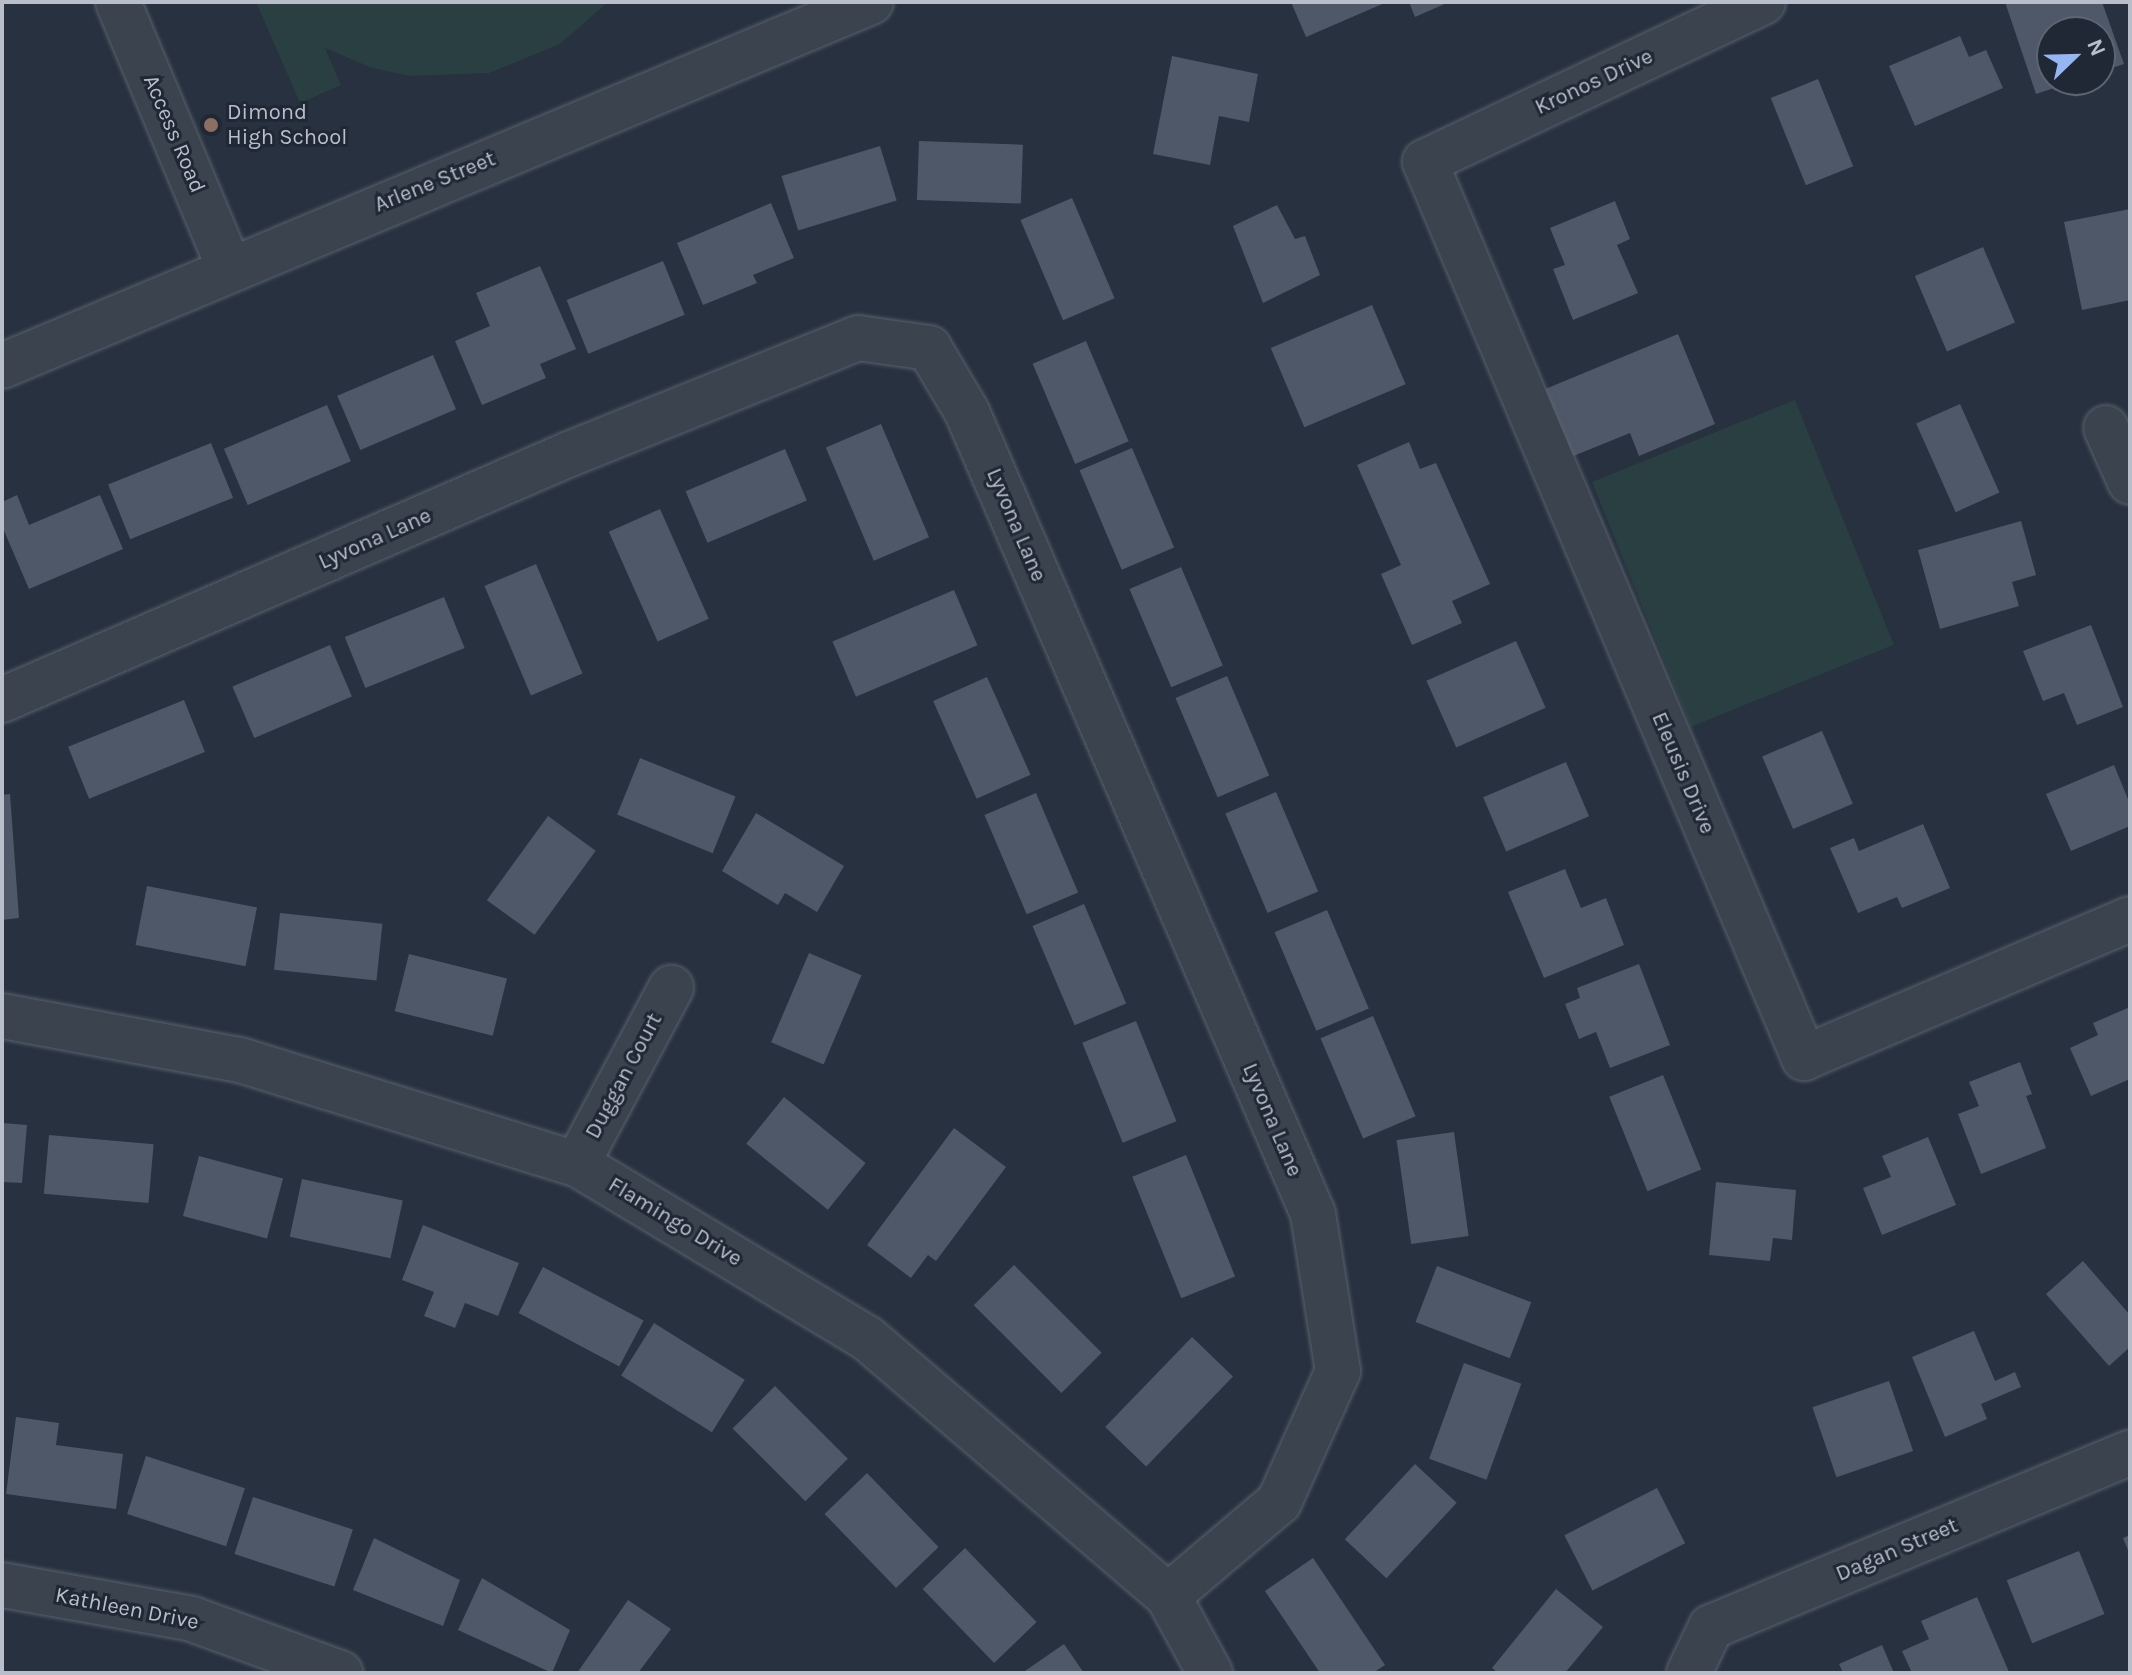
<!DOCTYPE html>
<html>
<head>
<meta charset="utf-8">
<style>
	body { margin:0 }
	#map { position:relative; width:2132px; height:1675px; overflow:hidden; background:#27313f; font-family:Karla,sans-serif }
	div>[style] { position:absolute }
	.green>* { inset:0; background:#2a3f41; transform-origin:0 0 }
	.building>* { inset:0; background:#4e5868; transform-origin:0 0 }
	.roads { filter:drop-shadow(0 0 2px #59616d) drop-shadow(0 0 2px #59616d) }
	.minor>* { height:44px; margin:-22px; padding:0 22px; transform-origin:22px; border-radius:22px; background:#3b434f }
	.dots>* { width:22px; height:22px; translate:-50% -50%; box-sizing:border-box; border:4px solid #202835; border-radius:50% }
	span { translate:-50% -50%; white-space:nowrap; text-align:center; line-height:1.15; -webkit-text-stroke:6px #202835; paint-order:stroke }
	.street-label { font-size:22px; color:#b8beca }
	.poi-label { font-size:22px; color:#b8beca }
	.left { translate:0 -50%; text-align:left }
	.frame { position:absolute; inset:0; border:4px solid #b8beca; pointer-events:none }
	.north { position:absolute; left:2036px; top:16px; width:80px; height:80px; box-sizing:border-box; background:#202835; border:2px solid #5d6471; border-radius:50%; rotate:67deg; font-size:22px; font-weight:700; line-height:32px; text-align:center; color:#b8beca }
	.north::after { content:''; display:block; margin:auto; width:28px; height:36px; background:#95b6f2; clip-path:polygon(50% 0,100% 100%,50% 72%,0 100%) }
</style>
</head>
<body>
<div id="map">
	<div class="green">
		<i style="clip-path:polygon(256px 2px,608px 2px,560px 44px,489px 73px,411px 76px,372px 68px,325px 48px,341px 85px,300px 103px)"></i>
		<i style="left:1795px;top:400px;width:264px;height:219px;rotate:68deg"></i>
	</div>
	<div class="building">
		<i style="clip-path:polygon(1291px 2px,1387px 2px,1306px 37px)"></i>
		<i style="clip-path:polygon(1409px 2px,1449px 2px,1415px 17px)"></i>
		<i style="clip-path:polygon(2005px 2px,2102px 2px,2124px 64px,2100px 72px,2100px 32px,2052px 32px,2052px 80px,2075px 81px,2036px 94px)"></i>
		<i style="clip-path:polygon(1960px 36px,1969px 57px,1986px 50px,2003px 88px,1915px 126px,1889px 66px)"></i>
		<i style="clip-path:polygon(1172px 56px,1258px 74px,1249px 122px,1219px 116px,1210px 165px,1153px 154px)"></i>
		<i style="left:1818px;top:79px;width:94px;height:51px;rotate:68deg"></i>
		<i style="left:919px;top:141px;width:104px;height:59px;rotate:2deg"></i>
		<i style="left:880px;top:146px;width:57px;height:103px;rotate:73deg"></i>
		<i style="left:1072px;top:198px;width:109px;height:56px;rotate:67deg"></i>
		<i style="clip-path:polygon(1615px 201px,1630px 239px,1617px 245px,1638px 293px,1573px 320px,1553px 269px,1565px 265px,1550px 228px)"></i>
		<i style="clip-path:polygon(771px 203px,794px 258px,753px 275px,757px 283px,703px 305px,677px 243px)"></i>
		<i style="clip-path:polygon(1277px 205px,1295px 239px,1305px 236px,1320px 275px,1263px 303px,1233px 226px)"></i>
		<i style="clip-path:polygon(2130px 209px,2130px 300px,2082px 310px,2064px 222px)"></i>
		<i style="left:1983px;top:247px;width:82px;height:74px;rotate:67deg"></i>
		<i style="left:663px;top:261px;width:58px;height:104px;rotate:68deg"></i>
		<i style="clip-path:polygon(540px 266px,576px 349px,540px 364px,546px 378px,482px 405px,455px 341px,490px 326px,476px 293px)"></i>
		<i style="left:1372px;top:305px;width:86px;height:110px;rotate:67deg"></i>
		<i style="clip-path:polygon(1678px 334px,1715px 424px,1639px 456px,1630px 433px,1566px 459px,1538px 392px)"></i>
		<i style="left:1086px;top:341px;width:109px;height:58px;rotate:67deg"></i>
		<i style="left:433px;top:355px;width:59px;height:104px;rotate:67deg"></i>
		<i style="left:1960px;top:404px;width:97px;height:48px;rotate:66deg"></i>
		<i style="left:327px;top:405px;width:61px;height:112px;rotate:67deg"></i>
		<i style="left:881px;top:424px;width:123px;height:60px;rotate:67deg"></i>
		<i style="clip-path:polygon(1409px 442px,1420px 469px,1436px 463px,1490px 584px,1452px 601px,1462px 623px,1412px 645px,1381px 574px,1401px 565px,1357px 465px)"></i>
		<i style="left:211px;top:443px;width:59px;height:111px;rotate:68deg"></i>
		<i style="left:1132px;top:448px;width:108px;height:57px;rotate:67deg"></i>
		<i style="left:785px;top:449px;width:56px;height:108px;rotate:67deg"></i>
		<i style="clip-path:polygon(17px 495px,29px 525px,100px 495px,123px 549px,29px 589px,2px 526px,2px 502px)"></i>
		<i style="left:660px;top:509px;width:120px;height:56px;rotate:66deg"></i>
		<i style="clip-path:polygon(2021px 521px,2036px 575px,2012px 582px,2019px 606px,1940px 629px,1918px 550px)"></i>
		<i style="left:536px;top:564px;width:119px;height:56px;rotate:67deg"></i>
		<i style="left:1181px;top:567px;width:107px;height:56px;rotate:67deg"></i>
		<i style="left:954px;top:590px;width:60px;height:132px;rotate:67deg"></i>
		<i style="left:444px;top:597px;width:55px;height:107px;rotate:68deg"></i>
		<i style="clip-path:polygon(2091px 625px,2123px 707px,2077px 725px,2064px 693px,2043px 701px,2023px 651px)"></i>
		<i style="left:1516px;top:641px;width:73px;height:98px;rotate:66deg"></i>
		<i style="left:330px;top:645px;width:56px;height:106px;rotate:67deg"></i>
		<i style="left:1227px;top:676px;width:108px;height:56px;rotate:67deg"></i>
		<i style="left:987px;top:677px;width:107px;height:59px;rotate:66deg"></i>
		<i style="left:184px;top:700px;width:56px;height:125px;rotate:68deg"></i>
		<i style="left:1822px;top:731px;width:79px;height:65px;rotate:67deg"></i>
		<i style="left:640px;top:758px;width:103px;height:61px;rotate:22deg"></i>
		<i style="left:1566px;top:762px;width:59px;height:90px;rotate:67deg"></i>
		<i style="clip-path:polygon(2114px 765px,2130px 804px,2130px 826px,2071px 851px,2046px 794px)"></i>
		<i style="left:1276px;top:792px;width:108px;height:55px;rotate:67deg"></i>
		<i style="left:1036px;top:793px;width:108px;height:56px;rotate:67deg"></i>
		<i style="clip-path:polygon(10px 794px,19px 918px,2px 920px,2px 795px)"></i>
		<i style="clip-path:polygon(756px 813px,844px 866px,817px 912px,785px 893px,778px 905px,722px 871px)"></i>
		<i style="left:548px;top:816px;width:59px;height:104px;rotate:36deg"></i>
		<i style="clip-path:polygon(1923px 824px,1950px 888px,1902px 908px,1897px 897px,1858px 913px,1830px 848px,1854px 838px,1859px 851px)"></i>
		<i style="clip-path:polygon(1565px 869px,1581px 908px,1606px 898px,1624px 945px,1544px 978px,1508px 892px)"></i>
		<i style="left:147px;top:886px;width:112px;height:60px;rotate:11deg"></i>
		<i style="left:1084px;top:904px;width:108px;height:56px;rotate:67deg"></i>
		<i style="left:1327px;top:910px;width:107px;height:57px;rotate:67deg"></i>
		<i style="left:280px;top:913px;width:103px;height:57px;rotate:6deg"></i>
		<i style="left:809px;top:953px;width:57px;height:97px;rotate:23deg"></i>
		<i style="left:409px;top:954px;width:101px;height:59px;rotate:14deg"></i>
		<i style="clip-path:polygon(1639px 964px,1670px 1045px,1610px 1068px,1596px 1032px,1579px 1039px,1565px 1004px,1580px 998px,1577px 988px)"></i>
		<i style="clip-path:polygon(2130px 1007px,2130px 1079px,2091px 1096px,2070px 1048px,2098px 1035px,2093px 1023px)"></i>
		<i style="left:1373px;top:1016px;width:109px;height:57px;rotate:67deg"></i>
		<i style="left:1136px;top:1021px;width:108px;height:58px;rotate:68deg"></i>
		<i style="clip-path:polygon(2020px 1062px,2032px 1094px,2026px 1096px,2046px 1148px,1981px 1174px,1958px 1114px,1979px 1106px,1969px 1082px)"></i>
		<i style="left:1663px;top:1075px;width:102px;height:58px;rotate:68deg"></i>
		<i style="left:784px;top:1097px;width:105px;height:60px;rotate:39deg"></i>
		<i style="clip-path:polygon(2px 1123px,27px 1125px,22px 1183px,2px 1182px)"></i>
		<i style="clip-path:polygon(954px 1128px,1006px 1167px,936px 1261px,928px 1255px,911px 1278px,867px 1245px)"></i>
		<i style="left:1454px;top:1132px;width:105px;height:58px;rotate:82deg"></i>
		<i style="left:49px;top:1135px;width:105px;height:59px;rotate:5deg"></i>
		<i style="clip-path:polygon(1928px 1137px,1956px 1205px,1882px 1235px,1863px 1188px,1891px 1177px,1882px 1156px)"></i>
		<i style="left:1186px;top:1155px;width:131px;height:58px;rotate:68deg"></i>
		<i style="left:199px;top:1156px;width:87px;height:62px;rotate:15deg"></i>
		<i style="left:302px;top:1179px;width:103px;height:59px;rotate:12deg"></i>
		<i style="clip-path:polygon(1716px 1182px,1796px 1190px,1792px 1240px,1773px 1238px,1770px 1261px,1709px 1255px)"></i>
		<i style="clip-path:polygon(423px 1225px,519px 1263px,498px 1316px,465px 1303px,455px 1328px,424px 1316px,434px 1292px,402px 1280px)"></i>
		<i style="clip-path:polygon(2083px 1261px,2130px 1315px,2130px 1347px,2109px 1366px,2046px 1294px)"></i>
		<i style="left:1014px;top:1265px;width:124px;height:57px;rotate:45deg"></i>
		<i style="left:1437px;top:1266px;width:101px;height:60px;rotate:21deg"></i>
		<i style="left:543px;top:1267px;width:114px;height:52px;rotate:28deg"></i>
		<i style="left:654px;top:1323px;width:107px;height:62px;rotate:32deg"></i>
		<i style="clip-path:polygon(1974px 1331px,1995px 1381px,2015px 1372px,2021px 1387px,1981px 1404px,1987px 1419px,1945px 1437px,1912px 1357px)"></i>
		<i style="left:1192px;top:1337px;width:57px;height:125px;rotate:44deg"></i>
		<i style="left:1464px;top:1363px;width:61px;height:102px;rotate:20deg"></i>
		<i style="left:1889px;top:1381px;width:74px;height:81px;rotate:71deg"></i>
		<i style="left:775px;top:1386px;width:103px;height:60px;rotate:45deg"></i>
		<i style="clip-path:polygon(16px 1417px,59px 1423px,56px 1445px,123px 1454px,116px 1509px,6px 1494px)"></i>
		<i style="left:146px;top:1456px;width:104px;height:61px;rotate:18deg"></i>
		<i style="left:1415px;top:1464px;width:57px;height:103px;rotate:43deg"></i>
		<i style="left:867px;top:1473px;width:103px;height:59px;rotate:46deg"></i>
		<i style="left:1657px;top:1488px;width:62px;height:104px;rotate:63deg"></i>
		<i style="left:253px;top:1497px;width:105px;height:60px;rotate:18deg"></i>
		<i style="clip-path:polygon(2130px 1535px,2130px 1555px,2123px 1538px)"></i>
		<i style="clip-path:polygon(374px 1538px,460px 1580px,443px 1626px,353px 1590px)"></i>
		<i style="left:965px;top:1548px;width:103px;height:59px;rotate:46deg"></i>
		<i style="left:2079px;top:1551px;width:68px;height:78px;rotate:68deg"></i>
		<i style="clip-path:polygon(1313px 1558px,1385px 1665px,1373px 1673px,1320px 1673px,1265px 1591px)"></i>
		<i style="clip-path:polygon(482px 1578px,570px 1630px,552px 1673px,458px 1630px)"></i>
		<i style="clip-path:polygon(1556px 1589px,1603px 1627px,1565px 1673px,1498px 1673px,1492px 1668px)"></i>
		<i style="clip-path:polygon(1977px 1597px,2009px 1672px,1912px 1673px,1902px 1651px,1929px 1639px,1921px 1621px)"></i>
		<i style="clip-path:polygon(628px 1600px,671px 1629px,638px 1673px,577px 1673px)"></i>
		<i style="clip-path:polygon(1064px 1644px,1084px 1673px,1022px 1673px)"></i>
		<i style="clip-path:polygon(1882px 1645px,1894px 1673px,1843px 1673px,1839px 1664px)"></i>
	</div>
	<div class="roads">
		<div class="minor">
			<i style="left:118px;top:2px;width:287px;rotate:67.3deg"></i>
			<i style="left:1763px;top:2px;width:374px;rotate:154.7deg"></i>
			<i style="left:1425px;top:162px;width:973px;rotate:67.07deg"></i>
			<i style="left:1804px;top:1058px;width:354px;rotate:-23.1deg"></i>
			<i style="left:2px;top:366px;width:942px;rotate:-22.73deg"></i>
			<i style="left:2106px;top:428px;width:59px;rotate:66deg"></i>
			<i style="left:2px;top:700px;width:616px;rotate:-23.44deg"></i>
			<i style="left:567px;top:455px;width:314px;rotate:-21.9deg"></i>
			<i style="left:858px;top:338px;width:72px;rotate:8deg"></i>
			<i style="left:929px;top:348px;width:74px;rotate:59.3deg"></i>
			<i style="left:967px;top:412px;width:873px;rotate:66.66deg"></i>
			<i style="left:1313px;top:1214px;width:159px;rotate:81deg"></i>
			<i style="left:1338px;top:1371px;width:144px;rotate:114.2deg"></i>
			<i style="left:1279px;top:1502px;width:145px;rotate:139.7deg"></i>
			<i style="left:2px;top:1016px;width:242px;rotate:10.5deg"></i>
			<i style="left:240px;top:1060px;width:353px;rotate:17.2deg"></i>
			<i style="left:577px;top:1164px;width:338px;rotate:31deg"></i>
			<i style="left:867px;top:1338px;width:396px;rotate:40.6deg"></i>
			<i style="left:1168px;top:1596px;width:88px;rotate:61.4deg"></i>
			<i style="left:577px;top:1164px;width:200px;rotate:-61.9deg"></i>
			<i style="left:2px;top:1585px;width:193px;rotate:10.1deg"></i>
			<i style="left:192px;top:1619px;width:158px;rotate:20deg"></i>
			<i style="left:1689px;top:1673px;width:51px;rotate:-64.4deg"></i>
			<i style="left:1711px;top:1627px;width:454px;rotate:-22.6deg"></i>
		</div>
	</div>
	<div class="dots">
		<i style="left:211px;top:125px;background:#8d6e63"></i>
	</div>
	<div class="street-label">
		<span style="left:1594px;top:82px;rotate:-25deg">Kronos Drive</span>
		<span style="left:174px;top:134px;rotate:67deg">Access Road</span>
		<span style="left:435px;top:182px;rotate:-22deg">Arlene Street</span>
		<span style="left:1016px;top:525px;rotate:67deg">Lyvona Lane</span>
		<span style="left:375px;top:539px;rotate:-24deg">Lyvona Lane</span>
		<span style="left:1683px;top:773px;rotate:67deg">Eleusis Drive</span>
		<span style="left:624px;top:1076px;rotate:-62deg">Duggan Court</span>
		<span style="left:1272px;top:1120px;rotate:67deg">Lyvona Lane</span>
		<span style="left:675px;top:1222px;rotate:31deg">Flamingo Drive</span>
		<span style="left:1897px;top:1550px;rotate:-23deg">Dagan Street</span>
		<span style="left:127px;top:1609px;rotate:11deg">Kathleen Drive</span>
	</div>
	<div class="poi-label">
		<span class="left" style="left:227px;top:125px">Dimond<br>High School</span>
	</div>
	<div class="frame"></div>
	<div class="north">N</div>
</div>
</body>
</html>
